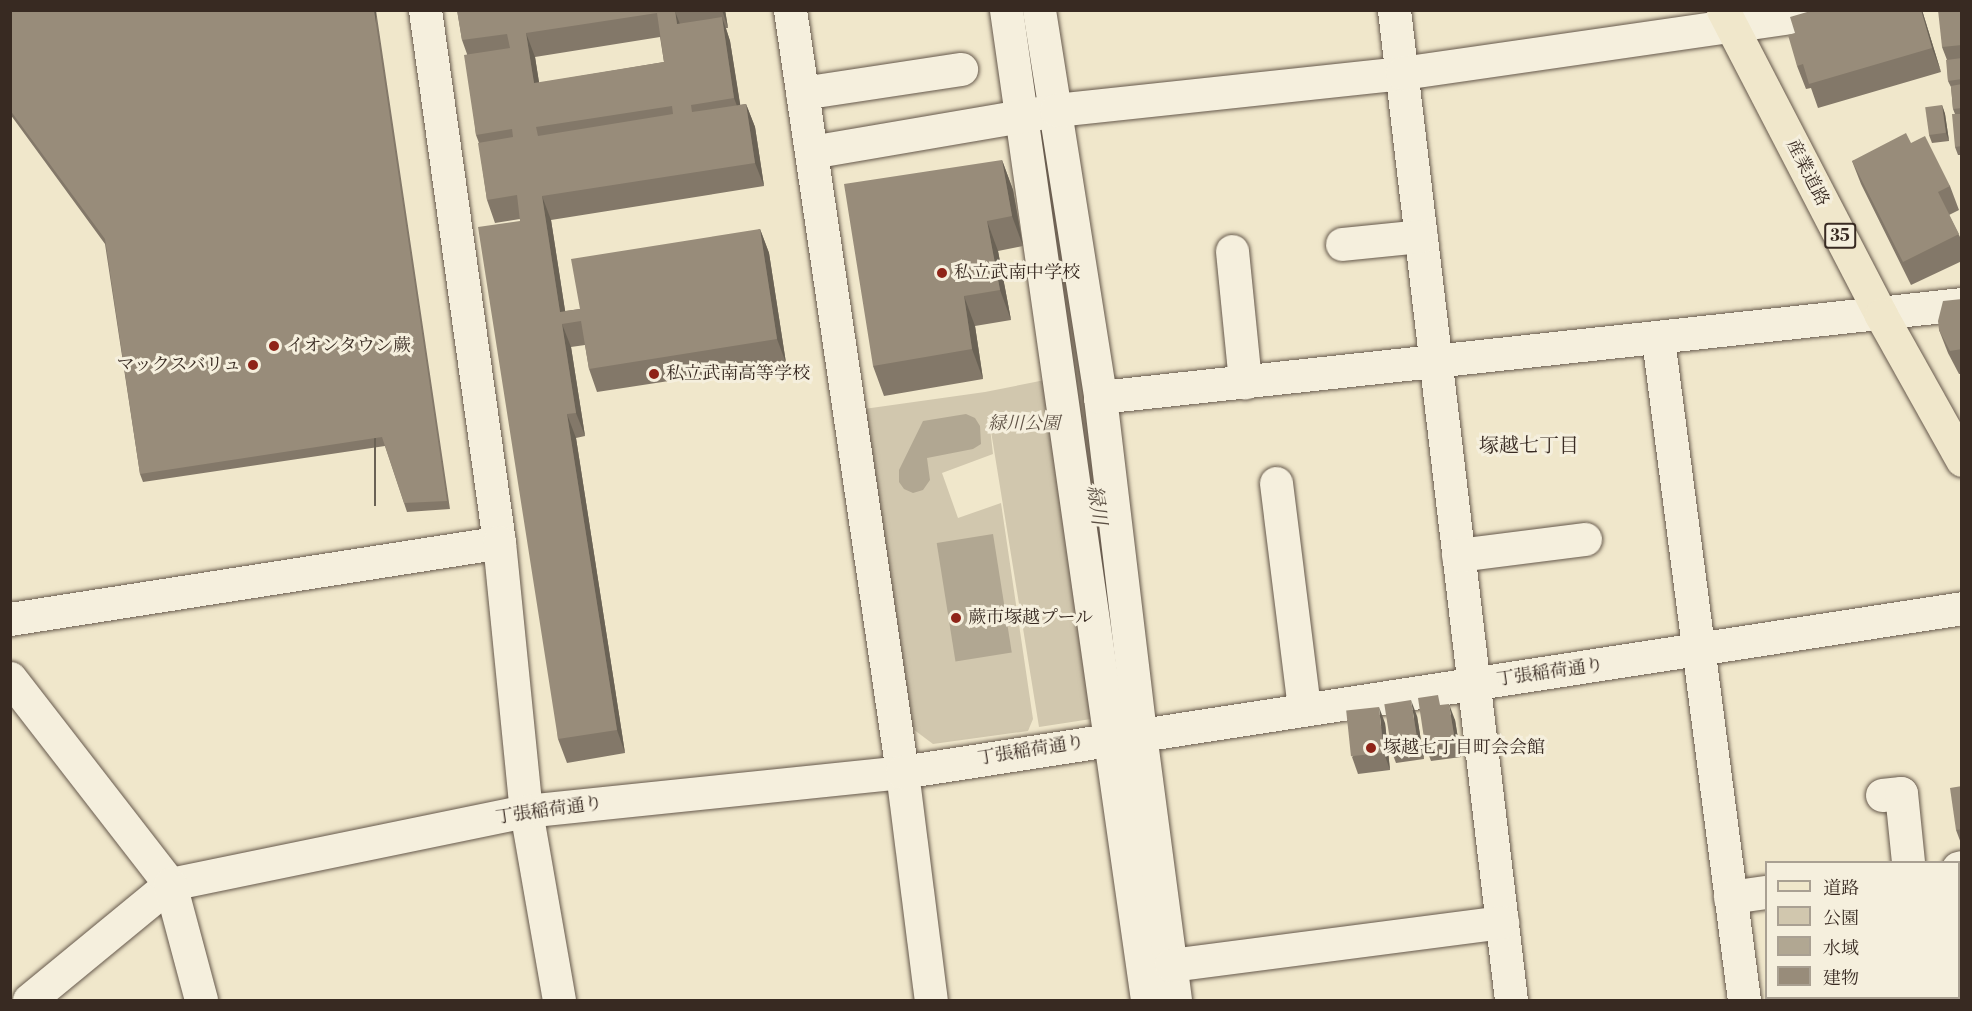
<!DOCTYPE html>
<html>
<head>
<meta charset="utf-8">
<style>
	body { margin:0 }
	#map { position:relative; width:1972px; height:1011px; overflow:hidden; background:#f0e7cb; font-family:"Libre Bodoni","Noto Serif JP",serif }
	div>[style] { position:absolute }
	.green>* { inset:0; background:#d1c7ae }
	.water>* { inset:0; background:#b1a792; transform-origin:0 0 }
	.river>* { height:57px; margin:-28.5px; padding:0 28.5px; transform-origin:28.5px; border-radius:28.5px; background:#b1a792 }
	.roads { filter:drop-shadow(0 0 2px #66594c) drop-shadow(0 0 2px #66594c) }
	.minor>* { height:33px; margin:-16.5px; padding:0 16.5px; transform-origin:16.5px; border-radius:16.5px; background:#f5efdd }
	.tertiary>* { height:33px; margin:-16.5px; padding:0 16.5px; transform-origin:16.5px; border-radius:16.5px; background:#f5efdd }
	.primary>* { height:33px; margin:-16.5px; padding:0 16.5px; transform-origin:16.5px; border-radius:16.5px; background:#f0e7cb }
	.wall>* { inset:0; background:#837869 }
	.shaded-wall>* { inset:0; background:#6a6255; transform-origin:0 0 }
	.building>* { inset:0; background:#988c7a; transform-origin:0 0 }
	.dots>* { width:16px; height:16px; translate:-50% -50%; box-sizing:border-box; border:3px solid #f5efdd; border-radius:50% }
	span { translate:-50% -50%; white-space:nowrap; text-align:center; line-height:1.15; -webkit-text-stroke:6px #f5efdd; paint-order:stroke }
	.shield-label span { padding:2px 4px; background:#f5efdd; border:2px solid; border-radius:4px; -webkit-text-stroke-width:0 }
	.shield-label { font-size:16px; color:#382a22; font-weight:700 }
	.street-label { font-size:18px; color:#382a22 }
	.poi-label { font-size:18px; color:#382a22 }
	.left { translate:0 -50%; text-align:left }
	.right { translate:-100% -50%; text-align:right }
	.park-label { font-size:18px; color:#5e5145; font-style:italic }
	.neighbourhood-label { font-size:20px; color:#382a22 }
	.water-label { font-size:20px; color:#5c5044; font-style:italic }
	.frame { position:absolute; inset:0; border:12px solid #382a22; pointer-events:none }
	.legend { position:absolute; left:1765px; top:861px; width:195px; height:138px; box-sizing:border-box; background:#f5efdd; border:2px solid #a9a092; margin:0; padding:8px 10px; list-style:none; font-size:18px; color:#382a22 }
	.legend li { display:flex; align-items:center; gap:12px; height:30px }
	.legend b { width:30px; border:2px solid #a9a092 }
</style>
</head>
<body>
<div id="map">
	<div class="green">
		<i style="clip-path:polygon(1050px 379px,1091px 719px,1039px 727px,989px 419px,993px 454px,942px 473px,958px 518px,1001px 503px,1033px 719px,1028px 731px,933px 744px,909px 726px,864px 409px,985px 392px)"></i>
	</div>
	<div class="water">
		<i style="clip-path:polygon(966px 414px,975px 418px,980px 426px,981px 444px,973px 449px,927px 458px,930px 480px,923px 490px,913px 493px,904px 489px,899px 482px,899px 470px,923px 421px)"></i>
		<i style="left:993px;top:534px;width:120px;height:57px;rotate:81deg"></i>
	</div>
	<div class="river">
		<i style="left:1023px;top:10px;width:602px;rotate:81.7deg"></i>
	</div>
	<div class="roads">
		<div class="minor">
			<i style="left:790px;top:10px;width:770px;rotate:81.64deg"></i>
			<i style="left:902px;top:772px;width:230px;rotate:82.8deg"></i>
			<i style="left:1006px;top:10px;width:1000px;rotate:81.89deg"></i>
			<i style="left:1039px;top:10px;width:392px;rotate:81deg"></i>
			<i style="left:1100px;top:397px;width:339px;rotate:83.2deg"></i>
			<i style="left:1140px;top:734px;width:268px;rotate:82.5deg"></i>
			<i style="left:1394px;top:10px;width:997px;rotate:83.26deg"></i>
			<i style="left:802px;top:93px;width:161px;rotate:-8.6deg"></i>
			<i style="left:811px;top:152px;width:249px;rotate:-9.7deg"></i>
			<i style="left:1056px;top:110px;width:348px;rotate:-6.1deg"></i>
			<i style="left:1402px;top:73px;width:440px;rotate:-8.2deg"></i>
			<i style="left:1342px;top:244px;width:79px;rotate:-5.8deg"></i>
			<i style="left:1232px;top:251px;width:132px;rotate:84.3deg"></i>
			<i style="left:1658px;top:339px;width:667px;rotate:82.59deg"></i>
			<i style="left:1100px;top:397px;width:867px;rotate:-6.16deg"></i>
			<i style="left:1276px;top:483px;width:228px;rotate:82.9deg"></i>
			<i style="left:1458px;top:555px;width:128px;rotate:-7.2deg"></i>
			<i style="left:10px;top:619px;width:495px;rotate:-8.9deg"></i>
			<i style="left:1882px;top:795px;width:19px;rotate:-6deg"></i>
			<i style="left:1901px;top:793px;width:69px;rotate:84.2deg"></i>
			<i style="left:1958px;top:868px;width:4px;rotate:-14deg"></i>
			<i style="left:1730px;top:897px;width:36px;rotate:-8deg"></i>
			<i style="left:1171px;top:965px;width:334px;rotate:-7.4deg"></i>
			<i style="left:29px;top:1000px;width:183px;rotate:-39.4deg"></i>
			<i style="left:170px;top:884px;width:363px;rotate:-11.6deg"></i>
			<i style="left:526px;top:811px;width:378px;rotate:-5.9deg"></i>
			<i style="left:902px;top:772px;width:1073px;rotate:-8.79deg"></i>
		</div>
		<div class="tertiary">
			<i style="left:425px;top:10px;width:537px;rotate:82.08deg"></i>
			<i style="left:499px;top:542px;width:270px;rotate:84.3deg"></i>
			<i style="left:526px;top:811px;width:192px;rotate:80.1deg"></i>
			<i style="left:10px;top:678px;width:261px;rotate:52.2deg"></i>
			<i style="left:170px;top:884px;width:120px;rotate:75deg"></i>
		</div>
		<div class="primary">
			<i style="left:1723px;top:10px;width:343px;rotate:62.6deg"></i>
			<i style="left:1881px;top:315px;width:166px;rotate:60.8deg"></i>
		</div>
	</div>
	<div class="wall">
		<i style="clip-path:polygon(10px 10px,376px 10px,450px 509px,407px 512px,385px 446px,143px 482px,140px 474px,105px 244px,10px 114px)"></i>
		<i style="clip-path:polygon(evenodd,457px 10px,725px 10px,728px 28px,726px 28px,730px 41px,740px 105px,746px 104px,755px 127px,764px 186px,551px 220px,565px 311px,580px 309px,760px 229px,769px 253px,786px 363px,597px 392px,589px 369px,585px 345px,571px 347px,585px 436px,576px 438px,625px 753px,567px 763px,558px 739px,520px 221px,520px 219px,495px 223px,487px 200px,479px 143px,476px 135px,467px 54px,462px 40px,457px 10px,660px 37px,664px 62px,539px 83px,535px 57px,660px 37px)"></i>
		<i style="clip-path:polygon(1814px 10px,1922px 10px,1941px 72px,1818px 108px,1811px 88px,1806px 89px,1797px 66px,1795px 33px)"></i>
		<i style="clip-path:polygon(1962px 10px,1962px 155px,1958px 155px,1955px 147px,1955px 114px,1953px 109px,1951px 87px,1948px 81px,1947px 60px,1942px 47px)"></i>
		<i style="clip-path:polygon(1942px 105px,1945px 114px,1949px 141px,1932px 143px,1929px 135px)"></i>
		<i style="clip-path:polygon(1911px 143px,1950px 186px,1959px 210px,1949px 215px,1962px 241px,1962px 261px,1911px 285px,1861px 184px,1852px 161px)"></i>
		<i style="clip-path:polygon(1002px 160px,1013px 190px,1023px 246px,998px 251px,1011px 320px,975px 326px,983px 379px,884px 396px,873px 366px)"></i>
		<i style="clip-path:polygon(1962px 299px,1962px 374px,1959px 374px,1948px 353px,1939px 330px)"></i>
		<i style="clip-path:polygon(1442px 705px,1455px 720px,1461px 757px,1431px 761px,1425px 745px)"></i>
		<i style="clip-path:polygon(1417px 716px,1424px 759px,1396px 763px,1390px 747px)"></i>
		<i style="clip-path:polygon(1385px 723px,1390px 770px,1358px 774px,1352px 757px)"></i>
		<i style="clip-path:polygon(1962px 786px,1962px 846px,1956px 830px)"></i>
	</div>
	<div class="shaded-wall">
		<i style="left:374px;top:10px;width:2px;height:496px"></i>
		<i style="clip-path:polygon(722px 10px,725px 10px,728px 28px)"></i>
		<i style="clip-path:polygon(1921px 10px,1922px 10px,1941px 72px,1932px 48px)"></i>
		<i style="clip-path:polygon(675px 11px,684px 35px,677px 24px)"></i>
		<i style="clip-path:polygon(722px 17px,730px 41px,743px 122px,734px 98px)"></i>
		<i style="clip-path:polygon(526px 33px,535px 57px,543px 107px,534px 83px)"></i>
		<i style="clip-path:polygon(746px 104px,755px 127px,764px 186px,755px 163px)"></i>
		<i style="clip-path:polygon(1942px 105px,1945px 114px,1949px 141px,1946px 133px)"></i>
		<i style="clip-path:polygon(1002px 160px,1013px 190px,1023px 246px,1012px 216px)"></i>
		<i style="clip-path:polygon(542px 196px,551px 220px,567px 323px,560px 312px)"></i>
		<i style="clip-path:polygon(987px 221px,998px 251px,1011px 320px,1000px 290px)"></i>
		<i style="clip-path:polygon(760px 229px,769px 253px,786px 363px,777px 339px)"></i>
		<i style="clip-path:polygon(964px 296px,975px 326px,983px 379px,972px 349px)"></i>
		<i style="clip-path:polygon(562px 324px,571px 347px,585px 436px,576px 413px)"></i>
		<i style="clip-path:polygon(567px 414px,576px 438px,625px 753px,617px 730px)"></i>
		<i style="clip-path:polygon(1411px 700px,1417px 716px,1424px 759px,1418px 743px)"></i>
		<i style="clip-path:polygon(1449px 704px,1455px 720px,1461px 757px,1455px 741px)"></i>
		<i style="clip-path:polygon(1379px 707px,1385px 723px,1390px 770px,1384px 753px)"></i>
	</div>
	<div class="building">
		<i style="clip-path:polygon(10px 10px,374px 10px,447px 501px,404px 503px,382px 437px,140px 474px,105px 239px,10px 110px)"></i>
		<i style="clip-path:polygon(evenodd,457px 10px,678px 10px,675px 11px,677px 24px,722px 17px,734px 98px,691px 105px,692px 112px,746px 104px,755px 163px,542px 196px,560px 312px,580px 309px,571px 259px,760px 229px,777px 339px,589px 369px,581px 321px,562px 324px,576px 413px,567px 414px,617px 730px,558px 739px,478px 227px,520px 221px,517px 195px,487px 200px,478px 143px,513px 137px,512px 129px,476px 135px,464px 55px,510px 48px,507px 34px,462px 40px,457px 10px,657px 13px,664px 62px,534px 83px,526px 33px,657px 13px,457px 10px,672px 106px,673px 114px,538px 136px,536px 127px,672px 106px)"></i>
		<i style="clip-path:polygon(1814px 10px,1921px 10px,1932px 48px,1809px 84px,1803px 64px,1797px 66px,1788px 35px,1795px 33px,1790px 17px)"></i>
		<i style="clip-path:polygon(1938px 10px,1962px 10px,1962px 45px,1942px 47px)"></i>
		<i style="clip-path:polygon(1962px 58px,1962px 79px,1948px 81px,1946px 60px)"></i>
		<i style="clip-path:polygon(1962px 84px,1962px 108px,1953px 109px,1951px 86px)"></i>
		<i style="left:1942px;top:105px;width:28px;height:17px;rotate:82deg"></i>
		<i style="clip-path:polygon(1952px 114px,1962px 114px,1962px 146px,1955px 147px)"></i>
		<i style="clip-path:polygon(1906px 133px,1911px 143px,1925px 136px,1950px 186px,1938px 192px,1959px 234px,1903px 262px,1852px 161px)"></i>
		<i style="clip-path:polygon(1002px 160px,1012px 216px,987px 221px,1000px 290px,964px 296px,972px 349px,873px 366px,844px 184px)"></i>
		<i style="clip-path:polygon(1962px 299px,1962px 349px,1950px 351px,1939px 330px,1938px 321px,1943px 301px)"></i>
		<i style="clip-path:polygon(1438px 695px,1440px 705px,1449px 704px,1455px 741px,1425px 745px,1418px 698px)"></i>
		<i style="left:1411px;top:700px;width:44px;height:27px;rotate:81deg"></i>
		<i style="left:1379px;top:707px;width:46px;height:33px;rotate:84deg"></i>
		<i style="clip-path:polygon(1962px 786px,1962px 829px,1956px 830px,1950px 788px)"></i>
	</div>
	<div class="dots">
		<i style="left:942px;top:273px;background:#8f2418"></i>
		<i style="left:274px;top:346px;background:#8f2418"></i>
		<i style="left:253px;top:365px;background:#8f2418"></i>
		<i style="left:654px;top:374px;background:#8f2418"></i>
		<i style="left:956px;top:618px;background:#8f2418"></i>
		<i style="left:1371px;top:748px;background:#8f2418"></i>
	</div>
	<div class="shield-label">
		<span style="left:1840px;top:236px">35</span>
	</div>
	<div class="street-label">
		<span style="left:1807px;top:173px;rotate:63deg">産業道路</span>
		<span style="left:1550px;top:673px;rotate:-8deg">丁張稲荷通り</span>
		<span style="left:1031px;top:751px;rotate:-9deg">丁張稲荷通り</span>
		<span style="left:549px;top:811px;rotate:-8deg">丁張稲荷通り</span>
	</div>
	<div class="poi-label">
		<span class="left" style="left:954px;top:273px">私立武南中学校</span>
		<span class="left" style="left:286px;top:346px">イオンタウン蕨</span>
		<span class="right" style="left:241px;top:365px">マックスバリュ</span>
		<span class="left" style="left:666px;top:374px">私立武南高等学校</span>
		<span class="left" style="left:968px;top:618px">蕨市塚越プール</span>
		<span class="left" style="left:1383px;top:748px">塚越七丁目町会会館</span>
	</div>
	<div class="park-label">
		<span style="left:1024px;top:424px">緑川公園</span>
	</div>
	<div class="neighbourhood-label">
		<span style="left:1529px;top:446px">塚越七丁目</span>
	</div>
	<div class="water-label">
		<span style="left:1096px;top:505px;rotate:82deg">緑川</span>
	</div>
	<div class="frame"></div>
	<ul class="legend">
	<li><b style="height:8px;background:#f0e7cb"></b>道路</li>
	<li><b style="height:16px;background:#d1c7ae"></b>公園</li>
	<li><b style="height:16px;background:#b1a792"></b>水域</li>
	<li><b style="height:16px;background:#988c7a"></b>建物</li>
	</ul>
</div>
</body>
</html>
